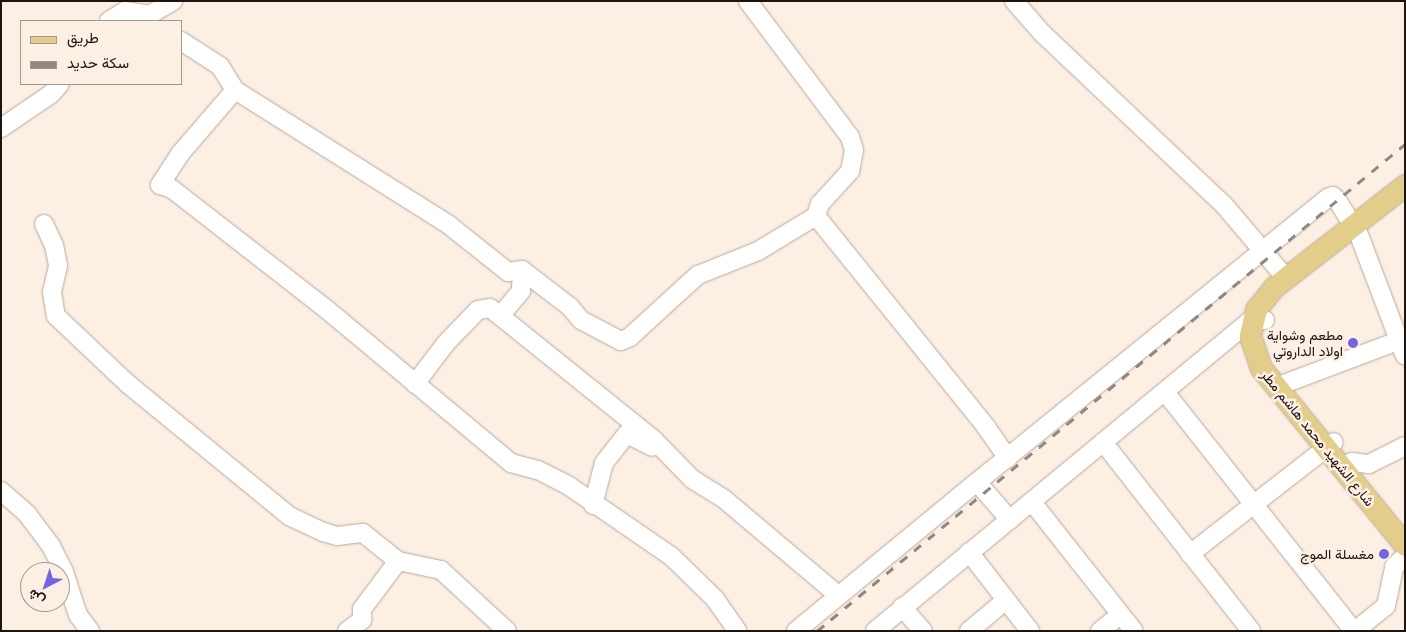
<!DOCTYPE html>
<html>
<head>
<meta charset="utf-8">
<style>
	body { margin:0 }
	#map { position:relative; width:1406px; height:632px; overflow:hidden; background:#fcefe4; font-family:Quicksand,Vazirmatn,sans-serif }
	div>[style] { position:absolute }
	.roads { filter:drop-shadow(0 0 1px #bca896) drop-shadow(0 0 1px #bca896) }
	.minor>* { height:18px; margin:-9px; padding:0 9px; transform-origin:9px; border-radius:9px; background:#fff }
	.major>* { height:21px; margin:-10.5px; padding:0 10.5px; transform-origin:10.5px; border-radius:10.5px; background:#e2cd8b }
	.rail>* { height:3px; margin-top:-1.5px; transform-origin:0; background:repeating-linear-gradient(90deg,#91877e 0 9px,transparent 0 18px) }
	.dots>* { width:14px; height:14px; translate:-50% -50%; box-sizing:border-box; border:2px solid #fcefe4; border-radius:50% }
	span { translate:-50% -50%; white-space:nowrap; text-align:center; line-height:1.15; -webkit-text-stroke:5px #fcefe4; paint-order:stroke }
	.poi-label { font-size:14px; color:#1c150f }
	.right { translate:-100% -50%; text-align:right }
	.street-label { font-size:14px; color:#1c150f }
	.frame { position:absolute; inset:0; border:2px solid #1c150f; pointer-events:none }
	.legend { position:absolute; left:20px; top:20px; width:162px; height:65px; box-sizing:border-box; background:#fcefe4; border:1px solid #a2988f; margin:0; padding:6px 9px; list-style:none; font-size:15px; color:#1c150f }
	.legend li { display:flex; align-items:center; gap:10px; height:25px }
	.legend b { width:25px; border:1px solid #a2988f }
	.north { position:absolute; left:20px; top:562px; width:50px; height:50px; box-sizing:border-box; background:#fcefe4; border:1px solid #a2988f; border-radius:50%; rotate:220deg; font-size:14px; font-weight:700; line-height:20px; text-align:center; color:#1c150f }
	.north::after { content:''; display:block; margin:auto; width:18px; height:22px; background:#7564df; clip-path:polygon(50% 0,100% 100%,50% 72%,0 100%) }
</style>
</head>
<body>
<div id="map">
	<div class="roads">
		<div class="minor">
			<i style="left:1014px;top:1px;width:43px;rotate:48.8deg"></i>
			<i style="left:1042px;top:33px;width:250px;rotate:43.4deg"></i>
			<i style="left:1224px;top:205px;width:94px;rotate:49.7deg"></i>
			<i style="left:109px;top:21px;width:19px;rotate:-32deg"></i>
			<i style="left:125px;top:11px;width:24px;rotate:9deg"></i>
			<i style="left:149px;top:15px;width:28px;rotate:-30deg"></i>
			<i style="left:181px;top:41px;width:46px;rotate:32.7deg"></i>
			<i style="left:220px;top:66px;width:28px;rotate:58deg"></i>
			<i style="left:235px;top:90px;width:253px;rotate:32.2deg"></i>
			<i style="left:449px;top:225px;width:75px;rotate:38.5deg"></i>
			<i style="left:508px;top:272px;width:14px;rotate:-8deg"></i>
			<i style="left:522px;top:270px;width:21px;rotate:93deg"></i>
			<i style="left:521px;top:291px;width:31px;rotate:130deg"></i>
			<i style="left:235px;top:90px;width:84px;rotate:130.7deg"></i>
			<i style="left:180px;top:154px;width:37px;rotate:123deg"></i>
			<i style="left:160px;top:185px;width:13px;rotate:18deg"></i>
			<i style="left:172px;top:189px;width:194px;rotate:37.9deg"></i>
			<i style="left:325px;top:308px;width:242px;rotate:39.8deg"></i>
			<i style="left:511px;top:463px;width:28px;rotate:15deg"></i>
			<i style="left:538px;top:470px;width:35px;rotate:27deg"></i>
			<i style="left:569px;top:486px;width:124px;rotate:34.5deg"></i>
			<i style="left:671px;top:556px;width:62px;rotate:44.3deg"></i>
			<i style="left:715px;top:599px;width:39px;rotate:55deg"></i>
			<i style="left:1px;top:128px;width:60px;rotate:-34.2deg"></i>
			<i style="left:51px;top:94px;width:13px;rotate:-48deg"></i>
			<i style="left:816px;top:216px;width:271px;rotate:51.1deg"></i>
			<i style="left:986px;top:427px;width:38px;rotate:55deg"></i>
			<i style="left:44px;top:224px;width:23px;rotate:65deg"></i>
			<i style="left:54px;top:245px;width:21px;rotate:79deg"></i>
			<i style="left:58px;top:266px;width:27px;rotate:103deg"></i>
			<i style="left:52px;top:292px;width:24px;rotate:81deg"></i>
			<i style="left:56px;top:316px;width:99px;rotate:43.4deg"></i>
			<i style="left:128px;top:384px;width:208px;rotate:39.3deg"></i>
			<i style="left:289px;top:516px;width:38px;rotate:25deg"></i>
			<i style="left:323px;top:532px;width:15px;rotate:16deg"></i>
			<i style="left:337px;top:536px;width:26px;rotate:-7deg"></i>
			<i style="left:363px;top:533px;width:45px;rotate:38.7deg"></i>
			<i style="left:398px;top:561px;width:44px;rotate:11.8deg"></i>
			<i style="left:441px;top:570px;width:90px;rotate:42.7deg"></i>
			<i style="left:522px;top:270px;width:61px;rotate:37.6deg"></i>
			<i style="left:570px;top:307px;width:17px;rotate:50deg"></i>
			<i style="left:581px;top:320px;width:45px;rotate:27.7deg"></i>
			<i style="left:621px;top:341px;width:10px;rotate:-24deg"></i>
			<i style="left:630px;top:337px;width:92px;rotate:-42.4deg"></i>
			<i style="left:698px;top:275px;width:65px;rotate:-21.8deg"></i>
			<i style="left:758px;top:251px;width:68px;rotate:-31.1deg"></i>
			<i style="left:816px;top:216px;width:13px;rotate:-72deg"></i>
			<i style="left:820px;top:204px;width:45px;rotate:-47.7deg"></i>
			<i style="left:850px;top:171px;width:21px;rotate:-79deg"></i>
			<i style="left:854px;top:150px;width:14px;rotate:-107deg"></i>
			<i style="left:850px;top:137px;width:170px;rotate:-126.9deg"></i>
			<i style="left:415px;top:384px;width:51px;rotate:-52.9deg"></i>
			<i style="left:446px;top:343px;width:46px;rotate:-45.9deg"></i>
			<i style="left:478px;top:310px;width:12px;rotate:-9deg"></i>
			<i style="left:490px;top:308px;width:209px;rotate:38.8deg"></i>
			<i style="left:653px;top:439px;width:56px;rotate:45.7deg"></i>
			<i style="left:692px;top:479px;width:38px;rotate:32deg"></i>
			<i style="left:724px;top:499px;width:149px;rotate:40.1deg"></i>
			<i style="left:1276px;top:387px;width:130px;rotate:-20.7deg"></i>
			<i style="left:1165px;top:392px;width:305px;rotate:51.7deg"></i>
			<i style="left:1103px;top:442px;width:240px;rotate:51.9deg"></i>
			<i style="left:1343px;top:466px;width:10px;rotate:-24deg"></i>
			<i style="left:1352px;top:462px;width:17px;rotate:7deg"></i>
			<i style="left:1369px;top:464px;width:40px;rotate:-26.6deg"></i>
			<i style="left:1px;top:491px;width:35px;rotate:41deg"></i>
			<i style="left:27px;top:514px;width:40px;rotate:53deg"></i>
			<i style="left:51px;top:546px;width:29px;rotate:63deg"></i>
			<i style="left:64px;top:572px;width:45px;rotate:72deg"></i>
			<i style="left:78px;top:615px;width:20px;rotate:53deg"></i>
			<i style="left:1032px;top:502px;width:164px;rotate:51.7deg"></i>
			<i style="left:593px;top:505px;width:43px;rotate:-75.3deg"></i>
			<i style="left:604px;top:463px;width:37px;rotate:-52deg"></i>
			<i style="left:627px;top:434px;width:28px;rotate:27deg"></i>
			<i style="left:1010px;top:520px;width:50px;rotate:-131deg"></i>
			<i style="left:977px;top:482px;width:452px;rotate:-39deg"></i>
			<i style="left:1328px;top:198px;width:5px;rotate:-22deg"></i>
			<i style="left:1333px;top:196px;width:6px;rotate:45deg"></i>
			<i style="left:1337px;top:200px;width:41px;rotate:57.8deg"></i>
			<i style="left:1359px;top:235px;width:129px;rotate:69.2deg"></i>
			<i style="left:969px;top:552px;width:100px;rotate:52.3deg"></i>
			<i style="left:1190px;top:554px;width:182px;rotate:-37.9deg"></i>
			<i style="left:902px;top:607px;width:32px;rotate:49deg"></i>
			<i style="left:347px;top:631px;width:19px;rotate:-36deg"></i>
			<i style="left:362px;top:620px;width:11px;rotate:-90deg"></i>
			<i style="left:362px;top:609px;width:60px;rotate:-53.1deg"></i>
			<i style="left:796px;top:631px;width:234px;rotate:-39.5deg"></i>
			<i style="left:875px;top:631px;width:488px;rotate:-39.6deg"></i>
			<i style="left:1251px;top:320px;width:14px"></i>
			<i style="left:969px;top:631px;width:48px;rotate:-40deg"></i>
			<i style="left:1100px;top:631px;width:26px;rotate:-39deg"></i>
			<i style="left:1355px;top:631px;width:40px;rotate:-39deg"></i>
			<i style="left:1386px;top:606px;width:40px;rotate:-78deg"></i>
			<i style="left:1394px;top:567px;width:16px;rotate:-45deg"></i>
		</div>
		<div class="major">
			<i style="left:1405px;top:185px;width:166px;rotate:142.1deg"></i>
			<i style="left:1274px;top:287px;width:28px;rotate:129deg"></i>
			<i style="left:1256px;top:309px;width:28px;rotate:103deg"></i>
			<i style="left:1250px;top:336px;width:34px;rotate:71deg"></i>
			<i style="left:1261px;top:368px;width:228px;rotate:50.9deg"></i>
		</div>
	</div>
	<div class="rail">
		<i style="left:817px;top:631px;width:763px;rotate:-39.63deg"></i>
	</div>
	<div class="dots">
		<i style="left:1353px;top:343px;background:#7564df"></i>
		<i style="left:1384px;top:554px;background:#7564df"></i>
	</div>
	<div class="poi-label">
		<span class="right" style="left:1343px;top:343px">مطعم وشواية<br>اولاد الداروتي</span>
		<span class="right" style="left:1374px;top:554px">مغسلة الموج</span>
	</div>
	<div class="street-label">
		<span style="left:1318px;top:438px;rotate:51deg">شارع الشهيد محمد هاشم مطر</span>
	</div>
	<div class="frame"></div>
	<ul class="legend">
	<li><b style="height:6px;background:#e2cd8b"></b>طريق</li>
	<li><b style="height:6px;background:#91877e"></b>سكة حديد</li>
	</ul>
	<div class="north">ش</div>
</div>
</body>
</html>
